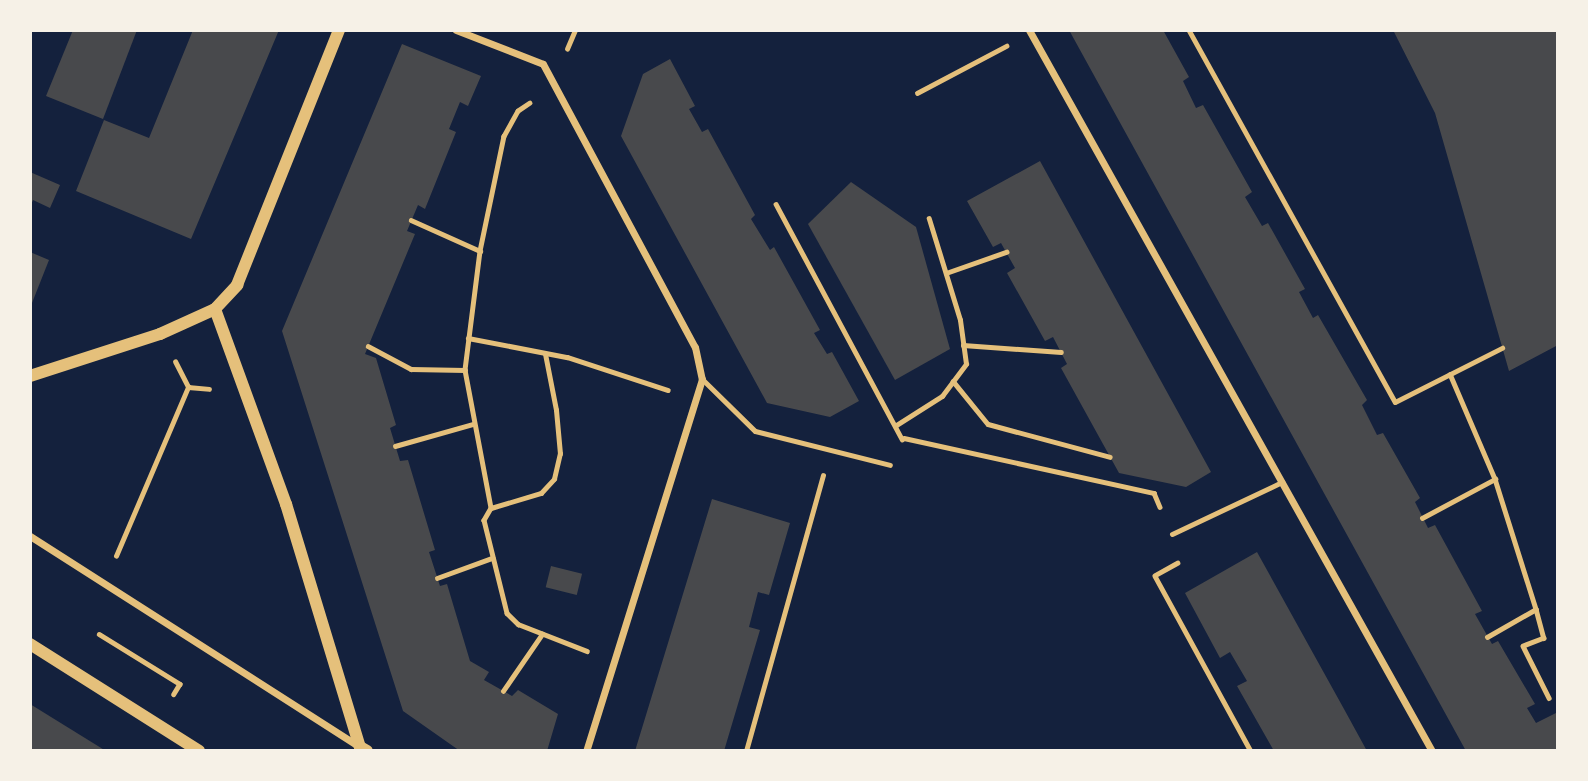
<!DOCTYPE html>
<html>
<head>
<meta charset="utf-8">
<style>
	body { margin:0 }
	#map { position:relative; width:1588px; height:781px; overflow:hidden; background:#14213d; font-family:"Space Grotesk",sans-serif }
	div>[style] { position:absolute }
	.building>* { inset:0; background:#48494c; transform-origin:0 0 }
	.path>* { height:4.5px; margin:-2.25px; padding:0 2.25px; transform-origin:2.25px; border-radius:2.25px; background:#e5c07b }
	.service>* { height:5px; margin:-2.5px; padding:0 2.5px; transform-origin:2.5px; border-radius:2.5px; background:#e5c07b }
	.minor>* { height:7px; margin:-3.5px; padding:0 3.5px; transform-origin:3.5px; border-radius:3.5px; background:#e5c07b }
	.tertiary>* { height:12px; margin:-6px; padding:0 6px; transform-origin:6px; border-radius:6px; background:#e5c07b }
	span { translate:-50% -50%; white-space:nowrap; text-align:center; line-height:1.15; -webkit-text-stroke:6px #f6f1e7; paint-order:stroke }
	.frame { position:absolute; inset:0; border:32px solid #f6f1e7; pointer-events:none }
</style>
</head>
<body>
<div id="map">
	<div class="building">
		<i style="clip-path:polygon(73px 30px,137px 30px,103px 119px,46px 96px)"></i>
		<i style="clip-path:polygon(193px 30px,279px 30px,191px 239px,76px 191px,104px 120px,149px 138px)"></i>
		<i style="clip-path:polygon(1069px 30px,1163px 30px,1189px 77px,1183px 81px,1196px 108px,1203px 105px,1252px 192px,1245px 197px,1262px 226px,1268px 223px,1305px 289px,1299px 292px,1313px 318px,1318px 315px,1367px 400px,1362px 405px,1377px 435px,1383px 433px,1420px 498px,1415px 502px,1428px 528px,1435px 525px,1482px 611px,1475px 614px,1492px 644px,1498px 641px,1535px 704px,1527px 708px,1536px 723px,1558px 712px,1558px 751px,1466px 751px)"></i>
		<i style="clip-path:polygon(1393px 30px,1558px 30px,1558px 345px,1509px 371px,1435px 113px)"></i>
		<i style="clip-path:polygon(402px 44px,481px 76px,468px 106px,460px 102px,449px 129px,456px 132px,425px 209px,418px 205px,407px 231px,415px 234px,365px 354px,376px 358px,396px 425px,390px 428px,400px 461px,408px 460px,435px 550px,429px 552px,440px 586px,447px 584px,470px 661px,489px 672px,484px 680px,512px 696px,518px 690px,558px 714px,547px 751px,460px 751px,403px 711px,282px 331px)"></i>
		<i style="clip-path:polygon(670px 59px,695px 106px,689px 109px,702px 132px,708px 129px,755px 215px,751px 219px,770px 250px,774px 247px,820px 330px,814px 333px,827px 354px,832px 352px,859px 401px,830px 417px,767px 403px,621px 136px,643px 74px)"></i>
		<i style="clip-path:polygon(1040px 161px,1211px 472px,1186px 487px,1119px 473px,1061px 368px,1067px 364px,1053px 337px,1045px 341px,1007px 273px,1015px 268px,1006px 252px,1001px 243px,993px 247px,967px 201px)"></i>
		<i style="clip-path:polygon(30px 172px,60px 185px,50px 208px,33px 200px,30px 207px)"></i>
		<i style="clip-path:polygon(851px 182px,916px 227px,950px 349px,895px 380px,808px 224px)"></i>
		<i style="clip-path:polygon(30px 252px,49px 260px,30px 308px)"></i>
		<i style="clip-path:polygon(712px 499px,790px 523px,769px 595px,758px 592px,749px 627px,760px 630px,724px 751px,635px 751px)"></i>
		<i style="clip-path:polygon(1257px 552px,1344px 709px,1367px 751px,1274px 751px,1237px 686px,1247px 681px,1230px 652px,1220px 658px,1185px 593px)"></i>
		<i style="left:551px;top:566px;width:32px;height:22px;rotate:14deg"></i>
		<i style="clip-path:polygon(30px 704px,106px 751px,30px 751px)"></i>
	</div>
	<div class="path">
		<i style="left:1189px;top:30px;width:425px;rotate:61deg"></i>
		<i style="left:1395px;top:402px;width:120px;rotate:-26.8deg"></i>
		<i style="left:567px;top:49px;width:21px;rotate:-67deg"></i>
		<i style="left:917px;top:93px;width:101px;rotate:-27.8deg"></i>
		<i style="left:530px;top:103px;width:14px;rotate:146deg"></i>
		<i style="left:518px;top:111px;width:29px;rotate:119deg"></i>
		<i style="left:504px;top:136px;width:117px;rotate:101.8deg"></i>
		<i style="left:480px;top:251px;width:120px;rotate:97.2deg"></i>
		<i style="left:465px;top:370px;width:140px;rotate:79.3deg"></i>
		<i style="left:491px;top:508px;width:14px;rotate:120deg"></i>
		<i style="left:484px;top:520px;width:96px;rotate:76.1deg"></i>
		<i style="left:507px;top:613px;width:16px;rotate:45deg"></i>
		<i style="left:518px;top:624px;width:74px;rotate:21.4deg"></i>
		<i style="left:776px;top:204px;width:267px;rotate:61.8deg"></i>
		<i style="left:411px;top:220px;width:76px;rotate:24.2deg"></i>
		<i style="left:946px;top:273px;width:64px;rotate:-19.3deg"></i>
		<i style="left:468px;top:338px;width:101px;rotate:10.9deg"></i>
		<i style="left:567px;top:357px;width:106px;rotate:18.1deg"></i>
		<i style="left:963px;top:345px;width:98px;rotate:4.1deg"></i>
		<i style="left:368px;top:346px;width:49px;rotate:28.1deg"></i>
		<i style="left:411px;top:369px;width:54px;rotate:1.1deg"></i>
		<i style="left:1450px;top:374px;width:114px;rotate:66.8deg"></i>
		<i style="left:1495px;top:479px;width:136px;rotate:72.5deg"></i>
		<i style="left:1536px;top:609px;width:30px;rotate:75deg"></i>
		<i style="left:1544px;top:638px;width:22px;rotate:159deg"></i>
		<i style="left:1523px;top:646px;width:58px;rotate:63.4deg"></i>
		<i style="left:953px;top:381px;width:55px;rotate:50.9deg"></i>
		<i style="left:988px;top:424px;width:126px;rotate:15.1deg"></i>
		<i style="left:188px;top:387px;width:21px;rotate:5deg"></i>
		<i style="left:895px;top:426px;width:56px;rotate:-32.6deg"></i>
		<i style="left:942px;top:396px;width:40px;rotate:-53deg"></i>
		<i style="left:966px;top:364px;width:44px;rotate:-97.8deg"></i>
		<i style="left:960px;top:320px;width:106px;rotate:-107.1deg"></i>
		<i style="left:904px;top:438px;width:256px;rotate:12.4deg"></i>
		<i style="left:1154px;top:493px;width:15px;rotate:67deg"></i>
		<i style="left:395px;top:446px;width:81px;rotate:-15.8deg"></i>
		<i style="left:491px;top:508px;width:52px;rotate:-16.7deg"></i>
		<i style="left:541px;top:493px;width:19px;rotate:-47deg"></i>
		<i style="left:554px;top:479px;width:26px;rotate:-77deg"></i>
		<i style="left:560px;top:454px;width:44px;rotate:-95.2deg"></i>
		<i style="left:556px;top:410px;width:57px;rotate:-101.1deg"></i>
		<i style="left:1422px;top:518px;width:83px;rotate:-28.1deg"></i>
		<i style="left:116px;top:556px;width:184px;rotate:-66.9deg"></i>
		<i style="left:188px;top:387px;width:28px;rotate:-117deg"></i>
		<i style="left:1178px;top:563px;width:26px;rotate:151deg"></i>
		<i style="left:1155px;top:576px;width:200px;rotate:61.3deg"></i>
		<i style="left:437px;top:578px;width:59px;rotate:-20deg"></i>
		<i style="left:99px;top:634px;width:95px;rotate:31.7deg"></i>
		<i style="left:180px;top:684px;width:12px;rotate:121deg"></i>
		<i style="left:1487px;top:637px;width:56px;rotate:-29.7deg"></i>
		<i style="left:503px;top:691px;width:69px;rotate:-55.6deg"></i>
		<i style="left:746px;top:751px;width:286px;rotate:-74.4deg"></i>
	</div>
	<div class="service">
		<i style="left:702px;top:379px;width:74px;rotate:44.5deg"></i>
		<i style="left:755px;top:431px;width:139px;rotate:14.1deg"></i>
		<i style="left:1558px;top:481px;width:23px;rotate:90deg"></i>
		<i style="left:1172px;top:534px;width:122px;rotate:-25.3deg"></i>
	</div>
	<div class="minor">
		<i style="left:456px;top:30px;width:93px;rotate:21.3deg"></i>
		<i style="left:543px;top:64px;width:321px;rotate:61.8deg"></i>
		<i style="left:695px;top:347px;width:33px;rotate:78deg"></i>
		<i style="left:702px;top:379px;width:390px;rotate:107.3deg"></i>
		<i style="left:1029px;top:30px;width:826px;rotate:60.8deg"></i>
		<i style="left:30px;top:536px;width:392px;rotate:32.6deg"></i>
	</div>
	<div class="tertiary">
		<i style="left:215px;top:309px;width:33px;rotate:-47deg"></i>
		<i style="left:237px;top:285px;width:275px;rotate:-68.2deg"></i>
		<i style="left:30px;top:376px;width:137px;rotate:-17.9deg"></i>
		<i style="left:160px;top:334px;width:60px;rotate:-24.4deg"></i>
		<i style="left:215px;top:309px;width:208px;rotate:70deg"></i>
		<i style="left:286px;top:504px;width:254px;rotate:73.1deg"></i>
		<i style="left:360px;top:747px;width:8px;rotate:30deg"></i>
		<i style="left:30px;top:644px;width:200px;rotate:32.3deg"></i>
	</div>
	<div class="frame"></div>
</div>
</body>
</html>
